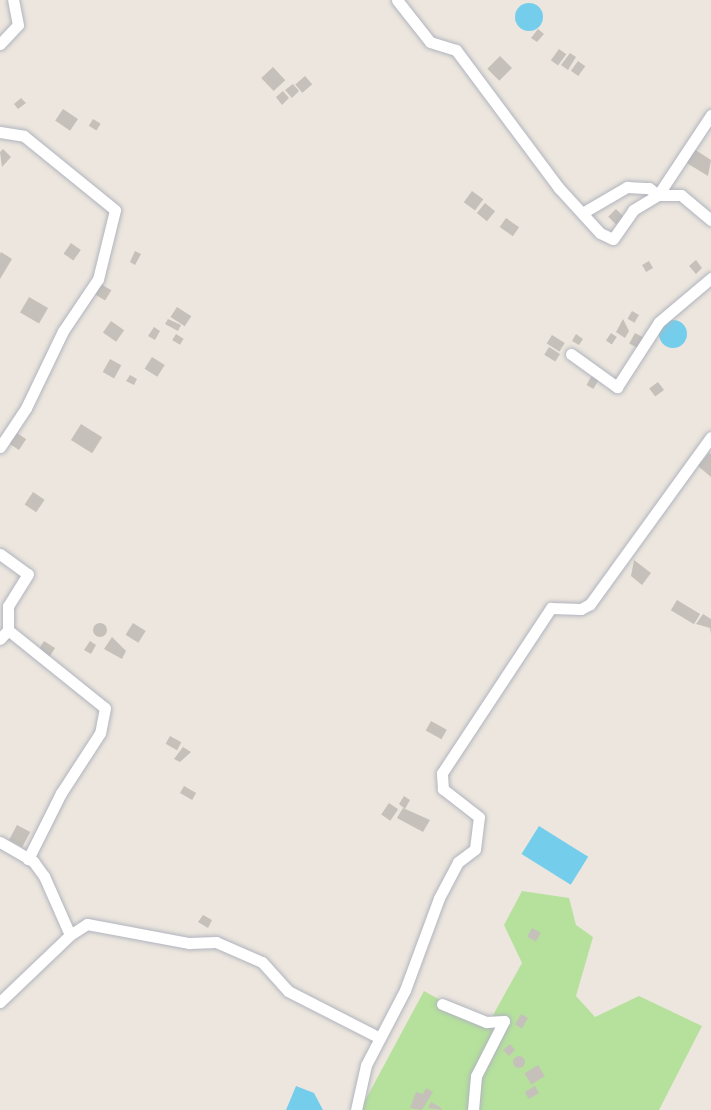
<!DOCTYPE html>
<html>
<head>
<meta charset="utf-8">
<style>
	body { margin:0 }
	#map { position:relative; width:711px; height:1110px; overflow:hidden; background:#ece6de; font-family:"Fira Sans Condensed",sans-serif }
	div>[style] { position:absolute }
	.green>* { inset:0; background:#b5e19c }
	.water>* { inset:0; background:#74ceeb; transform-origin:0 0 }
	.round { border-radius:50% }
	.building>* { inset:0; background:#c5c0b9; transform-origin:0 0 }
	.roads { filter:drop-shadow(0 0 2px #b1b4be) drop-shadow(0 0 2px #b1b4be) }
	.minor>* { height:11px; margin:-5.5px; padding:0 5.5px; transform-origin:5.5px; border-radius:5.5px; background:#fff }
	span { translate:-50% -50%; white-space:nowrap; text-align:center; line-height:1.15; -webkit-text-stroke:6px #fff; paint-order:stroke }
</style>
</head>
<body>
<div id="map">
	<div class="green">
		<i style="clip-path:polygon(522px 891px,569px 898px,576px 925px,593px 937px,576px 996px,595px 1017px,639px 996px,702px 1026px,659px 1110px,360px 1110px,424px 991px,487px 1026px,522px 963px,504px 925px)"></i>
	</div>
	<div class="water">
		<i class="round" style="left:515px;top:3px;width:28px;height:28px"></i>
		<i class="round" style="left:659px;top:320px;width:28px;height:28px"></i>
		<i style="left:539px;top:826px;width:58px;height:33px;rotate:32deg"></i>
		<i style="clip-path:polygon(296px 1086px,314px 1093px,323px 1110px,286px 1110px)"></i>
	</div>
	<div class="building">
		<i style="clip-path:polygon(538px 29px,544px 34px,537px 42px,531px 38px)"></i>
		<i style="left:559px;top:49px;width:9px;height:14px;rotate:36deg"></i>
		<i style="clip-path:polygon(570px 53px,576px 57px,568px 70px,561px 65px)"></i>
		<i style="left:500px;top:56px;width:17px;height:18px;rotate:45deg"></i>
		<i style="left:578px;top:61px;width:9px;height:12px;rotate:36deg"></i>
		<i style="left:273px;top:67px;width:18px;height:16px;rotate:47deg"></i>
		<i style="left:305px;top:76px;width:11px;height:13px;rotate:49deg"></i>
		<i style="clip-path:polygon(293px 84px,299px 91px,292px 98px,285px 90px)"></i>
		<i style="clip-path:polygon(283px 91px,289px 98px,282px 105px,276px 97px)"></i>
		<i style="clip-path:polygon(21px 98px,26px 103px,18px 109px,14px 104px)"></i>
		<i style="left:63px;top:109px;width:18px;height:14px;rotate:34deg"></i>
		<i style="left:93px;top:119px;width:9px;height:8px;rotate:32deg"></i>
		<i style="clip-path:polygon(3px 149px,11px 157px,2px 167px,0 152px)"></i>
		<i style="clip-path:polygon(694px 149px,711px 160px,708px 176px,685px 162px)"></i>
		<i style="left:472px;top:191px;width:14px;height:14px;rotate:36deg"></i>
		<i style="left:485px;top:203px;width:13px;height:13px;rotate:39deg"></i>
		<i style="left:616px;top:209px;width:11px;height:11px;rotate:45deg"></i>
		<i style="left:506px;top:218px;width:16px;height:11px;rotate:35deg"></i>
		<i style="left:71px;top:243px;width:12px;height:13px;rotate:35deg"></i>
		<i style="clip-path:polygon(135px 251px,141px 254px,135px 265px,130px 262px)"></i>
		<i style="clip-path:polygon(1px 252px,12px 259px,0 279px,0 254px)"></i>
		<i style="clip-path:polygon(696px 260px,702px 268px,696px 274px,689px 266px)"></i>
		<i style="left:649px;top:261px;width:8px;height:8px;rotate:60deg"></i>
		<i style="left:101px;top:284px;width:12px;height:12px;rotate:31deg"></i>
		<i style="left:29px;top:297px;width:22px;height:18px;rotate:30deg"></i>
		<i style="left:177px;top:307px;width:17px;height:12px;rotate:33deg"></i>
		<i style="left:632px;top:311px;width:8px;height:9px;rotate:30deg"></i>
		<i style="clip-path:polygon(168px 319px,181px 325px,178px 331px,165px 324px)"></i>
		<i style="clip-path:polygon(623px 319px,629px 331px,625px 338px,616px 332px)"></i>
		<i style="left:111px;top:321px;width:16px;height:14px;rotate:35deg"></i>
		<i style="clip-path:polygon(154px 327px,160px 331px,155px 340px,148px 336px)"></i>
		<i style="left:611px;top:333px;width:7px;height:9px;rotate:34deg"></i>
		<i style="left:635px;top:333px;width:10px;height:12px;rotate:29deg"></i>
		<i style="left:176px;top:334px;width:9px;height:7px;rotate:32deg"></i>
		<i style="clip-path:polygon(576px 334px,583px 339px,579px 345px,572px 341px)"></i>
		<i style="left:552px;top:335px;width:15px;height:10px;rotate:32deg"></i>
		<i style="left:549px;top:347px;width:13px;height:9px;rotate:32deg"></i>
		<i style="left:152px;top:357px;width:15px;height:14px;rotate:32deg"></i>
		<i style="left:110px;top:359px;width:13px;height:15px;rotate:29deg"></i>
		<i style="left:594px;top:372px;width:8px;height:15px;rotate:30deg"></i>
		<i style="clip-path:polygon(130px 375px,137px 379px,134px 385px,126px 381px)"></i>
		<i style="left:658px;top:382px;width:10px;height:11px;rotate:53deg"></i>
		<i style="left:81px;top:424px;width:25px;height:19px;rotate:32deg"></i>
		<i style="left:17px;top:433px;width:11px;height:13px;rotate:34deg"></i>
		<i style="clip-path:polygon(709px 453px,711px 454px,711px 477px,698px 466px)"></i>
		<i style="left:33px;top:492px;width:14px;height:15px;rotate:34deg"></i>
		<i style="clip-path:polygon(634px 560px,651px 573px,642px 585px,631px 576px)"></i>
		<i style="left:677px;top:600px;width:27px;height:12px;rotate:31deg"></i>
		<i style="clip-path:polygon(703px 614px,711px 619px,711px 634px,710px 628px,696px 624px)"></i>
		<i class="round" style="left:93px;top:623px;width:14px;height:14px"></i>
		<i style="left:133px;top:623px;width:15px;height:14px;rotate:32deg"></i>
		<i style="clip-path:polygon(112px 637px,126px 651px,122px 659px,104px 649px)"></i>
		<i style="left:44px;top:641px;width:13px;height:12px;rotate:32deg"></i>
		<i style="clip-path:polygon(90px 641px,96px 645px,91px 654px,84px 650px)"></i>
		<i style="left:431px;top:721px;width:18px;height:11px;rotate:29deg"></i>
		<i style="left:170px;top:736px;width:13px;height:9px;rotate:29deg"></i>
		<i style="clip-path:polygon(183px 747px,191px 752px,180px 762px,174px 759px)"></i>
		<i style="left:184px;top:786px;width:14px;height:8px;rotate:30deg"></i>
		<i style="clip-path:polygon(404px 796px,410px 800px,405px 809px,399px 804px)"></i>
		<i style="left:389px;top:803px;width:11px;height:14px;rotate:34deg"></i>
		<i style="clip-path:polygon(403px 808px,430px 820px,423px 832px,397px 818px)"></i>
		<i style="left:17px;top:825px;width:15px;height:17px;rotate:28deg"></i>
		<i style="clip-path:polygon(203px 915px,212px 920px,208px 928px,198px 922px)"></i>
		<i style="left:532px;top:928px;width:10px;height:10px;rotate:29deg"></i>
		<i style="left:521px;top:1014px;width:8px;height:12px;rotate:30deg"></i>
		<i style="clip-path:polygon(510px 1044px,515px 1050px,509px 1056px,503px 1050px)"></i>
		<i class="round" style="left:513px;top:1056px;width:12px;height:12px"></i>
		<i style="left:538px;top:1065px;width:13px;height:16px;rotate:58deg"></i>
		<i style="left:535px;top:1086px;width:8px;height:12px;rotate:60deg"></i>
		<i style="clip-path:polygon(426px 1088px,433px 1092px,422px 1110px,410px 1108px,416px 1092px,423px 1094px)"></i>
		<i style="clip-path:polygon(431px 1102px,440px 1107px,442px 1110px,428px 1108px)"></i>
	</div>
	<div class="roads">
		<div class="minor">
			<i style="left:397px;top:0;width:53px;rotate:51.8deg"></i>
			<i style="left:430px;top:42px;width:27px;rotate:17deg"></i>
			<i style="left:456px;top:50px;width:171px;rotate:53.3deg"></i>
			<i style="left:558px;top:187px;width:62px;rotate:47.6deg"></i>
			<i style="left:600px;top:233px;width:14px;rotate:25deg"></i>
			<i style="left:613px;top:239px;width:35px;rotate:-55deg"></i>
			<i style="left:633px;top:210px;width:29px;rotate:-31deg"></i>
			<i style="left:658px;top:195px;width:23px"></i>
			<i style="left:681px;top:195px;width:39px;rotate:40deg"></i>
			<i style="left:0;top:44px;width:26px;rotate:-47deg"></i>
			<i style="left:18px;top:25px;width:25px;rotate:-101deg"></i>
			<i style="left:0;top:132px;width:24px;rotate:9deg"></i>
			<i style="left:24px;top:136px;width:117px;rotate:39.1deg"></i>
			<i style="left:115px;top:210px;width:71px;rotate:103.8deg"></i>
			<i style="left:98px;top:279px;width:63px;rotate:123.9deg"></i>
			<i style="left:63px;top:331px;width:85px;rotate:115.7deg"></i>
			<i style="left:26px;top:408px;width:47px;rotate:123.7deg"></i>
			<i style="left:584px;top:212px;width:50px;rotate:-30.2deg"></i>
			<i style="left:627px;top:187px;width:22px;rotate:3deg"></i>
			<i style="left:649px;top:188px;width:11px;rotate:38deg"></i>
			<i style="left:658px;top:195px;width:96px;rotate:-56.5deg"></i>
			<i style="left:571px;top:354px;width:57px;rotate:35.7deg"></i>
			<i style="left:617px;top:387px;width:77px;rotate:-57.1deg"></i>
			<i style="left:659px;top:322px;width:68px;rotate:-40.2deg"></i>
			<i style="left:0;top:554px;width:34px;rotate:36deg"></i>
			<i style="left:28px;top:574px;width:38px;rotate:122deg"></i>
			<i style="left:8px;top:606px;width:24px;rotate:90deg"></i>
			<i style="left:8px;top:630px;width:12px;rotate:132deg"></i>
			<i style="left:8px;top:630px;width:124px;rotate:38.8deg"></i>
			<i style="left:105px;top:708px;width:25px;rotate:101deg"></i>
			<i style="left:100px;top:733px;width:72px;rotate:123deg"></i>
			<i style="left:61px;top:793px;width:74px;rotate:116.6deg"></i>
			<i style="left:0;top:842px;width:38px;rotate:30deg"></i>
			<i style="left:33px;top:861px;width:19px;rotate:54deg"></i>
			<i style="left:44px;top:876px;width:64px;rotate:66.2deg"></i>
			<i style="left:70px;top:935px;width:97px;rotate:136.3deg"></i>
			<i style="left:70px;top:935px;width:20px;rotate:-33deg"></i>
			<i style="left:87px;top:924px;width:104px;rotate:10.6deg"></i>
			<i style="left:189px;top:943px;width:27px;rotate:-2deg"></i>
			<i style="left:216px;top:942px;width:50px;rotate:23.5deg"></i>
			<i style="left:262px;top:962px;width:39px;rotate:48deg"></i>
			<i style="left:288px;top:991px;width:103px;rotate:27.1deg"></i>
			<i style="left:442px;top:1004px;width:48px;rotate:22.2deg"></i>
			<i style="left:486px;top:1022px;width:18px;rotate:-3deg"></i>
			<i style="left:504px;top:1021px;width:62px;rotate:117deg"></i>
			<i style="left:476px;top:1076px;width:34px;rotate:95deg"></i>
			<i style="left:356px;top:1110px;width:46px;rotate:-77.5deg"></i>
			<i style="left:366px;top:1065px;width:85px;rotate:-62.5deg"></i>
			<i style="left:405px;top:990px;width:98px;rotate:-69.7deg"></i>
			<i style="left:439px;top:898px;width:41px;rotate:-62.2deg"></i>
			<i style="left:458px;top:862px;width:21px;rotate:-37deg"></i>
			<i style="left:475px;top:849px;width:32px;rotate:-83deg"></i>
			<i style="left:479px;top:817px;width:46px;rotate:-142.1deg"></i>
			<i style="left:443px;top:789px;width:16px;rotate:-94deg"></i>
			<i style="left:442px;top:773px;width:198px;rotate:-56.6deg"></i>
			<i style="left:551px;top:608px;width:30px;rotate:2deg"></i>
			<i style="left:581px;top:609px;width:10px;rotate:-29deg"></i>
			<i style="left:590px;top:604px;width:206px;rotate:-54.1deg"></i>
		</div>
	</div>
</div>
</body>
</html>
